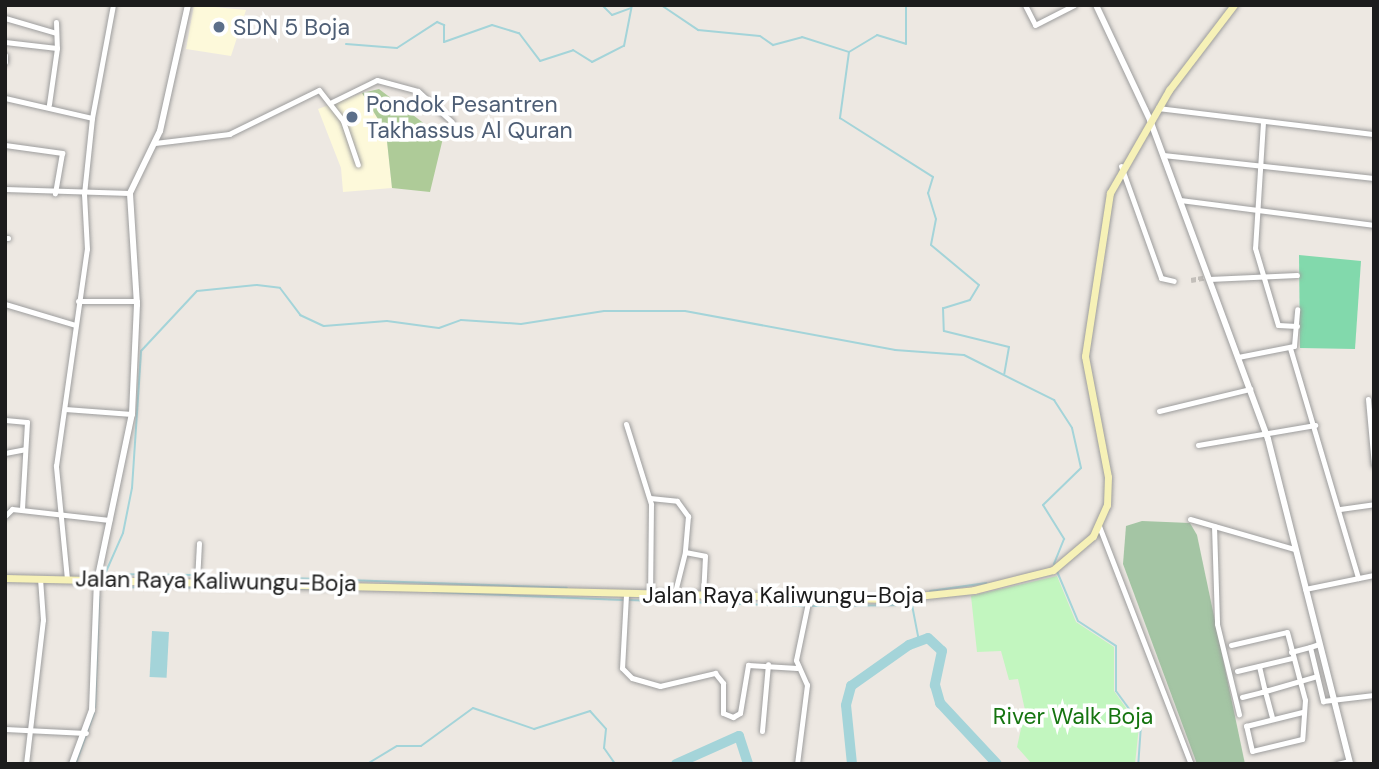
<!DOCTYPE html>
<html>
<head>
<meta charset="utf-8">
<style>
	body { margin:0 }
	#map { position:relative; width:1379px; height:769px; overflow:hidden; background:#ede8e2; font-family:"DM Sans",sans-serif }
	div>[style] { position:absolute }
	.education>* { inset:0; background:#fdf9da }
	.forest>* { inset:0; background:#aecb98 }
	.cemetery>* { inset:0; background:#a4c5a4 }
	.park>* { inset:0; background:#c2f6bf }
	.pitch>* { inset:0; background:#82d9ac }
	.water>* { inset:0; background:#a4d4d9; transform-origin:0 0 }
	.stream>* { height:2px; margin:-1px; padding:0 1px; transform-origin:1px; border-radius:1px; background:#a4d4d9 }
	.river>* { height:10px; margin:-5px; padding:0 5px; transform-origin:5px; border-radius:5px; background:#a4d4d9 }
	.minor-tunnel>* { height:5px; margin-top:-2.5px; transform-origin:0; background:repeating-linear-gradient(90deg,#c3bfba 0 5px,transparent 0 7.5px) }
	.roads { filter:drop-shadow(0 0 2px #9d9d9d) drop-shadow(0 0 2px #9d9d9d) }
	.minor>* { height:5px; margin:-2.5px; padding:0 2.5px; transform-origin:2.5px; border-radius:2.5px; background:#fff }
	.tertiary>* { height:6px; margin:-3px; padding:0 3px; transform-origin:3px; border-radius:3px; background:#fff }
	.secondary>* { height:7px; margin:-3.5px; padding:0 3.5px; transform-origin:3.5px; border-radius:3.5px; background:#f6f1b7 }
	.dots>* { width:19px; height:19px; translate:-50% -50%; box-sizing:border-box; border:4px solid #fff; border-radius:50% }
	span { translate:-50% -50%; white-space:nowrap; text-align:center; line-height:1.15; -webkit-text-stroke:7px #fff; paint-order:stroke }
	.service-label { font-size:23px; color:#4e5e75 }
	.left { translate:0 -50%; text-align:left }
	.street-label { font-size:23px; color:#1c1c1c }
	.park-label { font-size:23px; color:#157410 }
	.frame { position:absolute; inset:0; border:7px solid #1c1c1c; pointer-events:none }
</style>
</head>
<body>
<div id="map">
	<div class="education">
		<i style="clip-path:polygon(194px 5px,246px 10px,231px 56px,186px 49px)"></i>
		<i style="clip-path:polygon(362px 93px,386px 132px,392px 188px,343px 192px,341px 168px,318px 109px)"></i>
	</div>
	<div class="forest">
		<i style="clip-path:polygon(379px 89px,443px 138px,430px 192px,392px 188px,386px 132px,362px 93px)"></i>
	</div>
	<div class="cemetery">
		<i style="clip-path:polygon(1142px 521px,1190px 523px,1197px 535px,1245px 764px,1197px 764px,1123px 564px,1126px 526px)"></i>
	</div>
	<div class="park">
		<i style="clip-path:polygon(1057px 576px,1076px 622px,1114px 647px,1114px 691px,1139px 726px,1135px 764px,1032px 764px,1017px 747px,1025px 710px,1018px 679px,1009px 680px,1001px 651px,977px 652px,971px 596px)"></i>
	</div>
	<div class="pitch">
		<i style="clip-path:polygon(1299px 255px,1361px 261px,1355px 349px,1300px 348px)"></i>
	</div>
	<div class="water">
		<i style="left:152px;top:631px;width:17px;height:46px;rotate:3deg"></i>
	</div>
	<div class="stream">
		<i style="left:602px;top:5px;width:14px;rotate:45deg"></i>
		<i style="left:612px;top:15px;width:20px;rotate:-20deg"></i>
		<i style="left:661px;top:5px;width:45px;rotate:34deg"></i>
		<i style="left:698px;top:30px;width:62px;rotate:5.5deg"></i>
		<i style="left:760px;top:36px;width:16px;rotate:35deg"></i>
		<i style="left:773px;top:45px;width:30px;rotate:-15deg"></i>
		<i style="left:802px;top:37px;width:49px;rotate:17.7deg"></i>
		<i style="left:849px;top:52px;width:33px;rotate:-31deg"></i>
		<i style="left:877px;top:35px;width:30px;rotate:17deg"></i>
		<i style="left:906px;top:44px;width:39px;rotate:-90deg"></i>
		<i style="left:346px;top:44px;width:51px;rotate:4.5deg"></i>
		<i style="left:397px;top:48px;width:48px;rotate:-33deg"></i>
		<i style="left:437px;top:22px;width:8px;rotate:23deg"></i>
		<i style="left:444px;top:25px;width:17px;rotate:90deg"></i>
		<i style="left:444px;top:42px;width:51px;rotate:-19.5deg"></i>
		<i style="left:492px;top:25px;width:28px;rotate:17deg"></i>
		<i style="left:519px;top:33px;width:35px;rotate:53deg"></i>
		<i style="left:540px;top:61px;width:35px;rotate:-18deg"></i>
		<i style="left:573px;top:50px;width:22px;rotate:32deg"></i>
		<i style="left:592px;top:62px;width:36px;rotate:-27deg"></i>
		<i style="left:624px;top:46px;width:42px;rotate:-79deg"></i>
		<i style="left:849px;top:52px;width:67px;rotate:97.8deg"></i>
		<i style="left:840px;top:118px;width:110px;rotate:32.4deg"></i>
		<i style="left:933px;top:177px;width:17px;rotate:107deg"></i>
		<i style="left:928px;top:193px;width:27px;rotate:73deg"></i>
		<i style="left:936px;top:219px;width:26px;rotate:101deg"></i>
		<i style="left:931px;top:245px;width:62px;rotate:39.8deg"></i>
		<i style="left:979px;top:285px;width:17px;rotate:121deg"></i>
		<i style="left:970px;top:300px;width:28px;rotate:163deg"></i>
		<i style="left:943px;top:308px;width:23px;rotate:88deg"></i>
		<i style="left:944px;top:331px;width:67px;rotate:13.8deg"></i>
		<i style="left:1009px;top:347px;width:27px;rotate:100deg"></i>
		<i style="left:1056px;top:569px;width:56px;rotate:67.1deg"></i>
		<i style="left:1078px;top:621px;width:45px;rotate:33.3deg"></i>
		<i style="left:1116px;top:646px;width:45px;rotate:90deg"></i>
		<i style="left:1116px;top:691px;width:42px;rotate:53.7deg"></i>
		<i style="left:1141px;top:725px;width:39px;rotate:94deg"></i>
		<i style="left:194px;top:575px;width:89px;rotate:-179.4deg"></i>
		<i style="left:105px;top:574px;width:45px;rotate:-66.3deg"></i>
		<i style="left:123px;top:533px;width:46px;rotate:-78.7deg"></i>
		<i style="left:132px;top:488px;width:137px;rotate:-86.2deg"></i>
		<i style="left:141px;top:351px;width:82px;rotate:-47deg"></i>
		<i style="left:197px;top:291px;width:60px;rotate:-5.7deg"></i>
		<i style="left:257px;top:285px;width:23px;rotate:7deg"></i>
		<i style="left:280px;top:288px;width:34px;rotate:53deg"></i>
		<i style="left:300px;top:315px;width:26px;rotate:25deg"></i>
		<i style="left:324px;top:326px;width:63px;rotate:-4.5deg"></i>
		<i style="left:387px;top:321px;width:52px;rotate:7.7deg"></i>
		<i style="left:439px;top:328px;width:23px;rotate:-20deg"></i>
		<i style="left:461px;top:320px;width:60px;rotate:3.8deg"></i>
		<i style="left:521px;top:324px;width:84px;rotate:-8.9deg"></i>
		<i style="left:604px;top:311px;width:81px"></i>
		<i style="left:685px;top:311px;width:214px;rotate:10.5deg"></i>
		<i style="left:895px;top:350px;width:69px;rotate:4.1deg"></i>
		<i style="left:964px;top:355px;width:101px;rotate:26.6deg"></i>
		<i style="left:1054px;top:400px;width:33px;rotate:57deg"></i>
		<i style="left:1072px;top:428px;width:41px;rotate:77.3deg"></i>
		<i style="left:1081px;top:468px;width:53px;rotate:135.8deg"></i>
		<i style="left:1043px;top:505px;width:40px;rotate:58deg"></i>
		<i style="left:1064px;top:539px;width:27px;rotate:112deg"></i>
		<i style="left:201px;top:575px;width:366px;rotate:2deg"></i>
		<i style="left:101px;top:587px;width:211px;rotate:0.5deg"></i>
		<i style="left:930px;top:591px;width:57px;rotate:-8.1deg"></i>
		<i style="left:433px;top:592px;width:190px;rotate:2.4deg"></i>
		<i style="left:874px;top:595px;width:29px;rotate:-2deg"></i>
		<i style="left:629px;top:600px;width:176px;rotate:2deg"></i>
		<i style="left:811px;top:606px;width:101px;rotate:-0.6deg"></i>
		<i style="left:912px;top:605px;width:36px;rotate:79deg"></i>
		<i style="left:95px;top:707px;width:110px;rotate:-87.9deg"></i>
		<i style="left:76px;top:763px;width:53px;rotate:-70.2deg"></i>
		<i style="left:367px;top:764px;width:35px;rotate:-31deg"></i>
		<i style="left:397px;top:746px;width:24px"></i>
		<i style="left:421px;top:746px;width:64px;rotate:-36.2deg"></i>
		<i style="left:473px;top:708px;width:65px;rotate:19deg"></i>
		<i style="left:534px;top:729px;width:59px;rotate:-17.8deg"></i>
		<i style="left:590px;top:711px;width:24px;rotate:48deg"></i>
		<i style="left:606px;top:729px;width:19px;rotate:96deg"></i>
		<i style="left:604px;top:748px;width:19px;rotate:55deg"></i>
	</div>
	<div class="river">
		<i style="left:676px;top:764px;width:69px;rotate:-24deg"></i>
		<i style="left:739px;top:736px;width:29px;rotate:72deg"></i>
		<i style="left:852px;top:764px;width:59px;rotate:-95.8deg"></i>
		<i style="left:846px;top:705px;width:20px;rotate:-75deg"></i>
		<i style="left:851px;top:686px;width:71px;rotate:-35.3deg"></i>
		<i style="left:909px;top:645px;width:20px;rotate:-20deg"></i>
		<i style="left:928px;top:638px;width:19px;rotate:43deg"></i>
		<i style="left:942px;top:651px;width:35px;rotate:102deg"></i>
		<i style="left:935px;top:685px;width:19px;rotate:74deg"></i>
		<i style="left:940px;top:703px;width:83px;rotate:46.9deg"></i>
	</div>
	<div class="minor-tunnel">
		<i style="left:1191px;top:280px;width:17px;rotate:-10deg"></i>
	</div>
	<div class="roads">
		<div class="minor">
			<i style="left:1025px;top:5px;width:22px;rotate:63deg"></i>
			<i style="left:1035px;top:25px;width:44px;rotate:-27.1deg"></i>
			<i style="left:5px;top:18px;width:53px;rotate:16.4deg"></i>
			<i style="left:56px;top:22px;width:26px;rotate:88deg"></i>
			<i style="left:5px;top:42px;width:52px;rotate:6.6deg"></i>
			<i style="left:57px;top:48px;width:57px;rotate:98.1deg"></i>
			<i style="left:5px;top:55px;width:7px;rotate:90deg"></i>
			<i style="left:5px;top:98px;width:89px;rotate:12.9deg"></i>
			<i style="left:332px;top:102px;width:50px;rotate:-26.1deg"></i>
			<i style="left:377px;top:80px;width:42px;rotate:15deg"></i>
			<i style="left:418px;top:91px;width:46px;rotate:42.4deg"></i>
			<i style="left:1158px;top:108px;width:218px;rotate:6.9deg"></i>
			<i style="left:1263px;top:122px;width:126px;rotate:93.6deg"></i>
			<i style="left:1255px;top:248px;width:80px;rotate:73.4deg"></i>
			<i style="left:1278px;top:325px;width:19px;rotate:3deg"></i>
			<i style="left:155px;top:143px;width:75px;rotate:-6.9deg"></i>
			<i style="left:229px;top:134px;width:100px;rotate:-26.1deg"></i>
			<i style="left:319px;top:90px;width:39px;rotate:52deg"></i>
			<i style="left:343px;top:121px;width:46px;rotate:71.2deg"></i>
			<i style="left:5px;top:145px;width:58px;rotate:8deg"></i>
			<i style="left:62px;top:153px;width:41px;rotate:99.9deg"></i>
			<i style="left:1163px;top:155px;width:212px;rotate:6.2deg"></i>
			<i style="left:1121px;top:166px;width:119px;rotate:70.3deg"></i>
			<i style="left:1161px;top:278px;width:13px;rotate:13deg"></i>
			<i style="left:5px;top:189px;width:125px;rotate:1.8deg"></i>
			<i style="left:1180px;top:200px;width:196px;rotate:7.3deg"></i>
			<i style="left:5px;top:238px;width:3px"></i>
			<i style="left:1209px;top:279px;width:88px;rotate:-2.6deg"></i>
			<i style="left:78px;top:301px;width:59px"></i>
			<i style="left:5px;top:304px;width:73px;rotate:16.7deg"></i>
			<i style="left:1290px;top:348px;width:240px;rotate:73.5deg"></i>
			<i style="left:1238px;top:357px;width:57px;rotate:-11.1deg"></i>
			<i style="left:1294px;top:346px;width:37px;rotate:-85deg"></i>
			<i style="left:1368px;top:399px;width:66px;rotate:84.8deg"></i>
			<i style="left:65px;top:409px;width:67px;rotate:4.3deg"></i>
			<i style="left:1159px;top:411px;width:94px;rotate:-13.6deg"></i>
			<i style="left:5px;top:420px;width:22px;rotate:5deg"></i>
			<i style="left:27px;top:422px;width:88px;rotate:93.3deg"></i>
			<i style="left:626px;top:424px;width:84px;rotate:72.6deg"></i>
			<i style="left:651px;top:504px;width:91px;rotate:90.6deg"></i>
			<i style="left:1198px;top:445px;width:119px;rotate:-9.7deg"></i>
			<i style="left:5px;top:453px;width:20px;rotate:-11deg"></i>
			<i style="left:650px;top:498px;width:27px;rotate:6deg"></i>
			<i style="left:677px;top:501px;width:19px;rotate:54deg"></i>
			<i style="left:688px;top:516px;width:36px;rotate:95deg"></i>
			<i style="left:685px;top:552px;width:20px;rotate:11deg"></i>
			<i style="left:705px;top:556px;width:41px;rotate:92.8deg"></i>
			<i style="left:1340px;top:509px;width:34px;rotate:-8deg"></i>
			<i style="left:5px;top:516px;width:10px;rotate:-45deg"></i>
			<i style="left:12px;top:509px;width:98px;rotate:6.5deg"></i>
			<i style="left:1190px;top:519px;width:108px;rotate:16.1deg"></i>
			<i style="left:1099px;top:526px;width:255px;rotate:68.9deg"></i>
			<i style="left:1214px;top:526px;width:98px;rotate:88.2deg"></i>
			<i style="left:1217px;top:624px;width:93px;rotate:76.3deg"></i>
			<i style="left:67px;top:579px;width:114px;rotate:-95.6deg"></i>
			<i style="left:56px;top:466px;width:219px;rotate:-81.9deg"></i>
			<i style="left:87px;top:249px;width:55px;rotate:-93.1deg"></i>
			<i style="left:84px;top:194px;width:76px;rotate:-84deg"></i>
			<i style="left:92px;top:118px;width:115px;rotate:-79.5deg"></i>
			<i style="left:197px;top:581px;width:38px;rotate:-87deg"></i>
			<i style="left:1305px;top:589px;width:70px;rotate:-11.5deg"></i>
			<i style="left:626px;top:595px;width:73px;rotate:93.1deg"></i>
			<i style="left:622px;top:668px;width:14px;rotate:45deg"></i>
			<i style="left:632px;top:678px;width:29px;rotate:16deg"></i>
			<i style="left:660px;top:686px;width:57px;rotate:-13.3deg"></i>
			<i style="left:715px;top:673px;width:13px;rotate:51deg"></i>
			<i style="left:723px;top:683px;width:30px;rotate:90deg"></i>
			<i style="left:723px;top:713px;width:11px;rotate:22deg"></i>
			<i style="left:733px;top:717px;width:8px;rotate:-30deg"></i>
			<i style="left:740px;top:713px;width:49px;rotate:-80.5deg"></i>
			<i style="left:748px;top:665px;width:49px;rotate:3.5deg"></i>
			<i style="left:674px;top:596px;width:45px;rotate:-76deg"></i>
			<i style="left:1319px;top:644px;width:9px;rotate:162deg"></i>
			<i style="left:1310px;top:647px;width:56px;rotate:76.5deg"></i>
			<i style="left:1323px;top:701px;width:51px;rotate:-6.7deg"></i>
			<i style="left:1231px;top:645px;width:57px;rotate:-13.1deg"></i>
			<i style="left:1287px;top:632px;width:70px;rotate:75.2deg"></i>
			<i style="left:1305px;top:700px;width:39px;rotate:94deg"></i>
			<i style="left:1302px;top:739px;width:51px;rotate:166.5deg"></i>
			<i style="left:1252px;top:751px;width:26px;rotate:-103deg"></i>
			<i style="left:1246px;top:726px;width:58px;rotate:-14deg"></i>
			<i style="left:1291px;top:652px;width:20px;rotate:-15deg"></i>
			<i style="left:1259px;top:666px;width:23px;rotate:77deg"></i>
			<i style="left:1237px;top:671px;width:57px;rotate:-13.3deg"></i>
			<i style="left:1268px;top:690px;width:6px;rotate:162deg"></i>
			<i style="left:1262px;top:692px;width:57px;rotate:-16.2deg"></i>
			<i style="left:1266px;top:695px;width:24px;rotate:75deg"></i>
			<i style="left:1242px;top:697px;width:21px;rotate:-14deg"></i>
			<i style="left:5px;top:729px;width:81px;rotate:2.8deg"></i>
			<i style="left:762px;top:731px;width:67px;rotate:-84.9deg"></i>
			<i style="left:26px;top:764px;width:145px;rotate:-83.3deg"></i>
			<i style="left:43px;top:620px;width:42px;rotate:-94.1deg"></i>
			<i style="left:797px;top:764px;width:80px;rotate:-82.8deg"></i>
			<i style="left:807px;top:685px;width:27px;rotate:-114deg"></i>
			<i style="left:796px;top:660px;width:63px;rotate:-78.2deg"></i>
			<i style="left:1337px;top:764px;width:12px;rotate:-14deg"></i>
		</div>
		<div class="tertiary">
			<i style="left:1096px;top:5px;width:127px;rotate:64.8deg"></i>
			<i style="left:1150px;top:120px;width:340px;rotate:69.7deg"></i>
			<i style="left:1268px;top:439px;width:335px;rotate:75.8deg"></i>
			<i style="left:72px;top:764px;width:58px;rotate:-69.7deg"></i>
			<i style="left:92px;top:710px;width:129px;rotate:-87.8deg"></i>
			<i style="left:97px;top:581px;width:171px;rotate:-78.2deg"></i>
			<i style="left:132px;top:414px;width:109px;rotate:-87.4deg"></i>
			<i style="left:137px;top:305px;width:112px;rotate:-93.6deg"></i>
			<i style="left:130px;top:193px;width:69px;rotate:-64.2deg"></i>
			<i style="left:160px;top:131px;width:129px;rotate:-77.5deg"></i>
		</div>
		<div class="secondary">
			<i style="left:5px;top:578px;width:884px;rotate:1.36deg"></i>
			<i style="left:889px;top:599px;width:85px;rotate:-6deg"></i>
			<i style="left:974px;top:590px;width:81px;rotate:-14.2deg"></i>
			<i style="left:1053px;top:570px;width:52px;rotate:-40.4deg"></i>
			<i style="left:1093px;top:536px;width:34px;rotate:-66deg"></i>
			<i style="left:1107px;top:505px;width:28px;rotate:-88deg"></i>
			<i style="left:1108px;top:477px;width:123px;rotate:-100.8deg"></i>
			<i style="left:1085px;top:356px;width:165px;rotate:-81.3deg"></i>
			<i style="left:1110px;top:193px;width:119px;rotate:-60.2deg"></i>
			<i style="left:1169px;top:90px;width:107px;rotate:-52.6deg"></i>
		</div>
	</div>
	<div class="dots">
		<i style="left:219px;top:27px;background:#5c6f8a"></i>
		<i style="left:352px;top:117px;background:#5c6f8a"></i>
	</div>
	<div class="service-label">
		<span class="left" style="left:233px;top:27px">SDN 5 Boja</span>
		<span class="left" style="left:366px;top:117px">Pondok Pesantren<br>Takhassus Al Quran</span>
	</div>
	<div class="street-label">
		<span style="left:216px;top:581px;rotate:1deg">Jalan Raya Kaliwungu-Boja</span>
		<span style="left:783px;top:595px">Jalan Raya Kaliwungu-Boja</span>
	</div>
	<div class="park-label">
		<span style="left:1073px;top:716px">River Walk Boja</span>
	</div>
	<div class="frame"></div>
</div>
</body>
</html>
